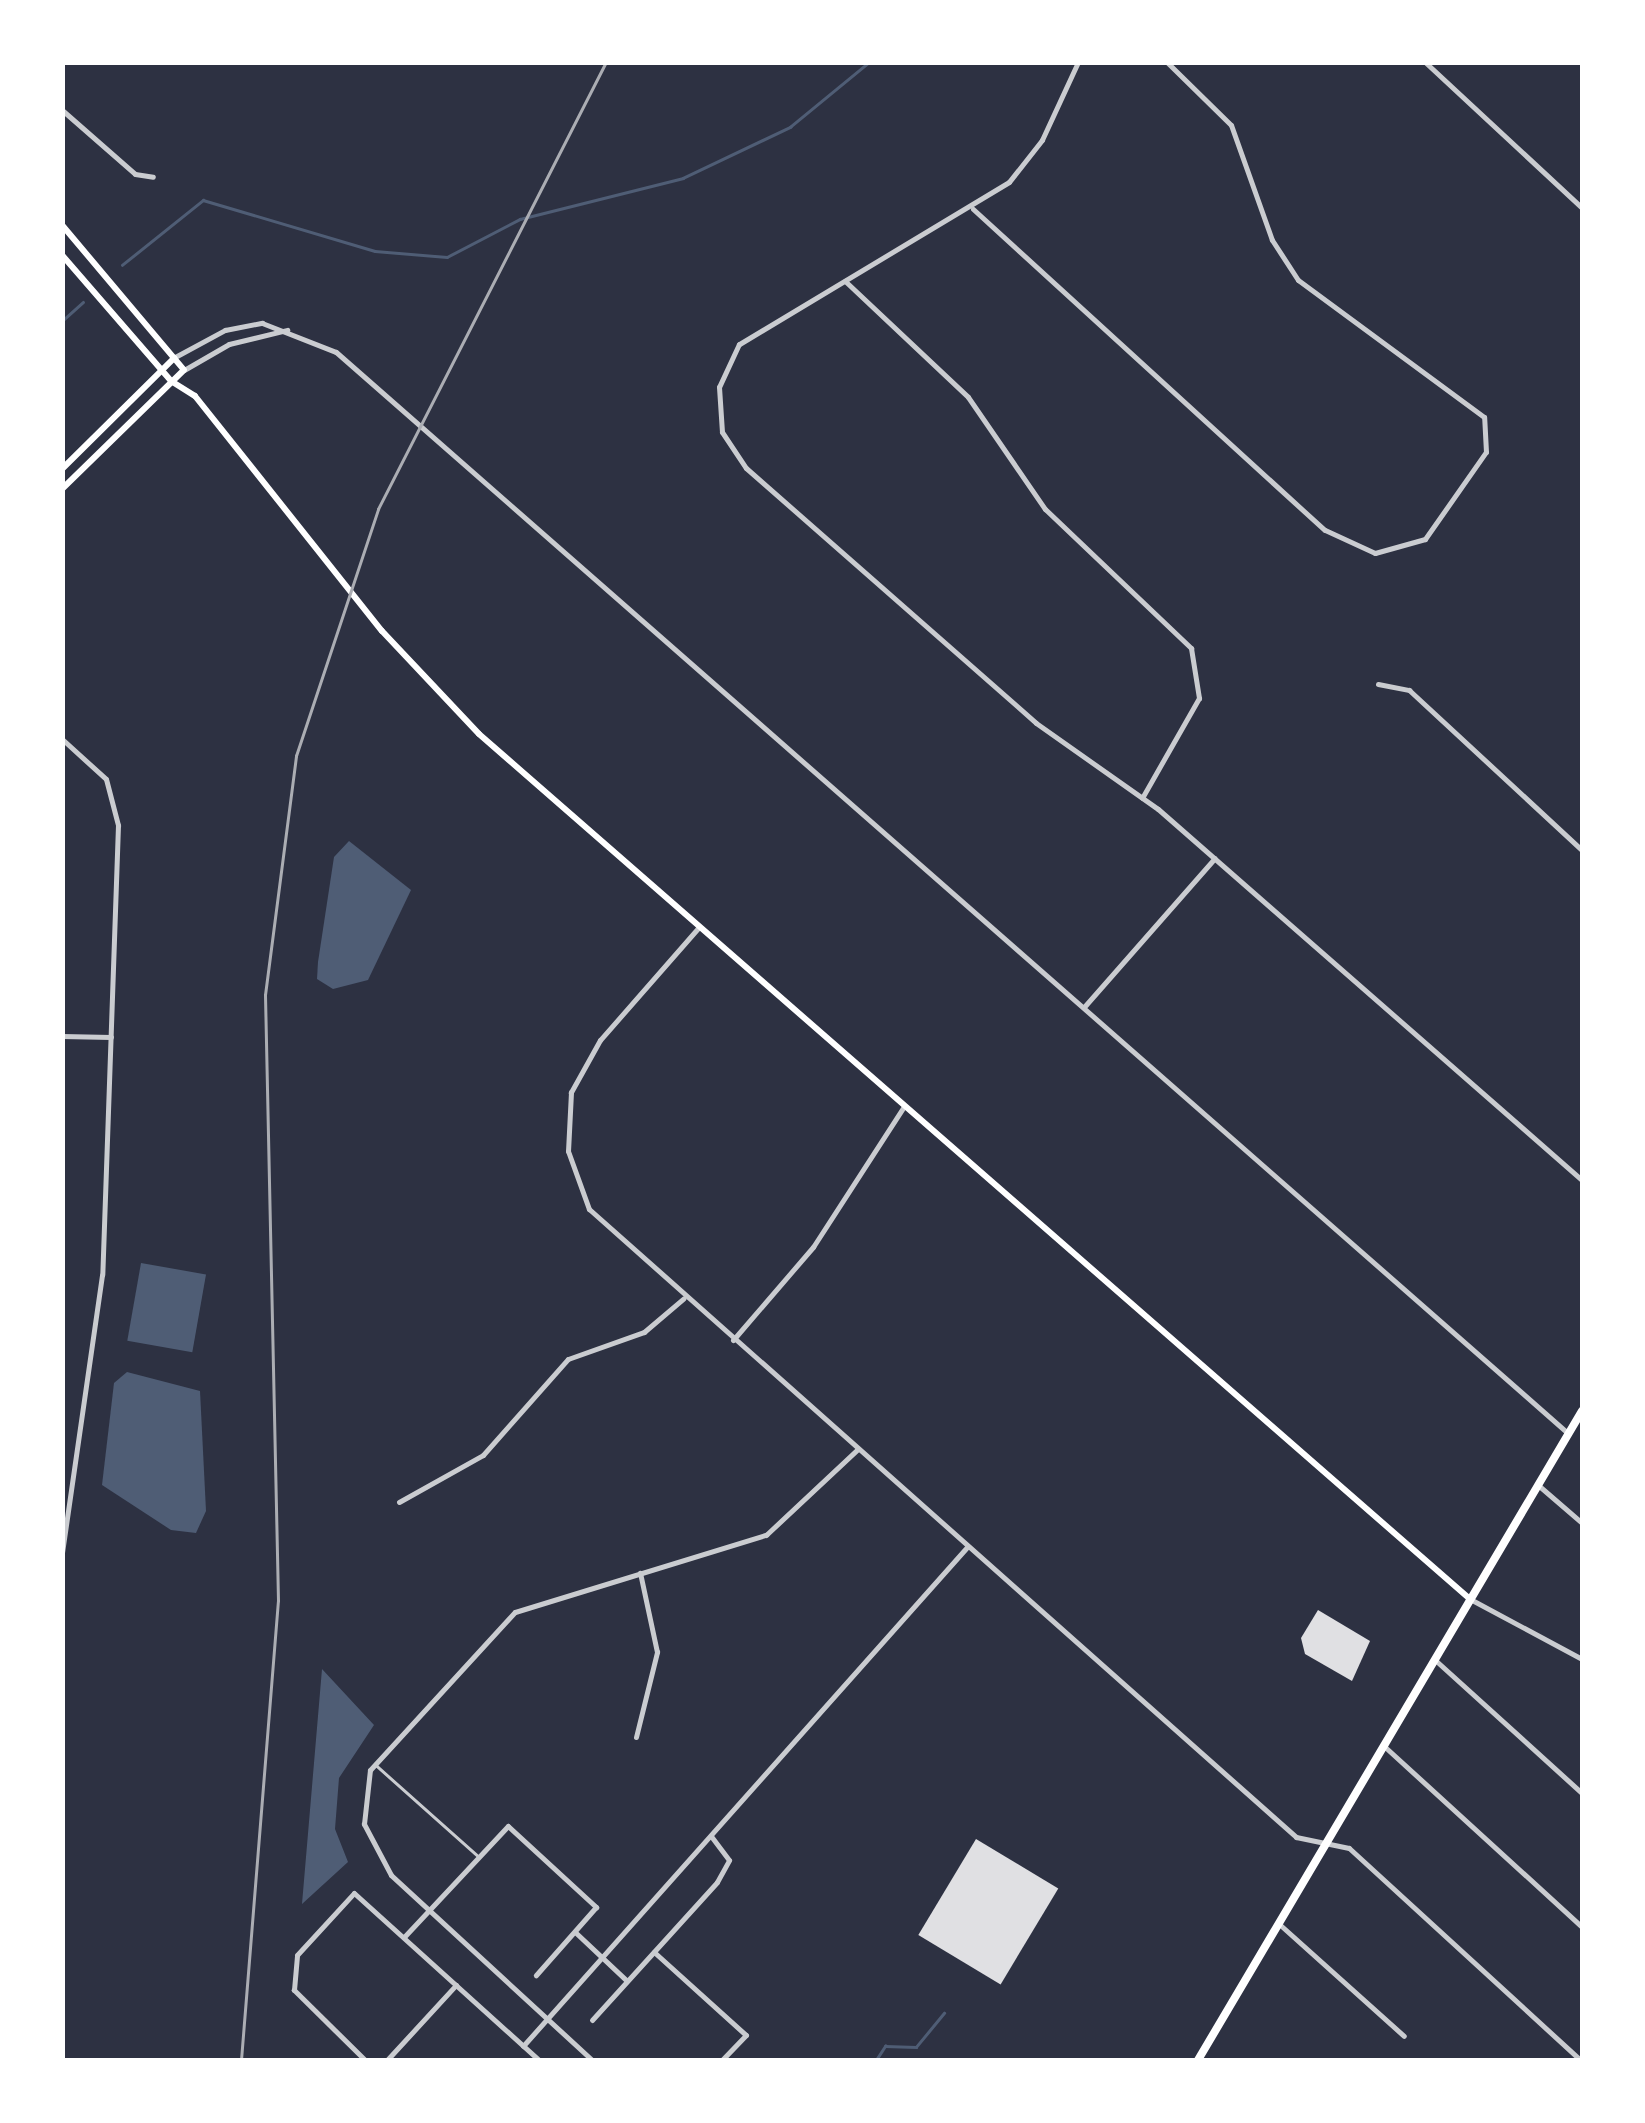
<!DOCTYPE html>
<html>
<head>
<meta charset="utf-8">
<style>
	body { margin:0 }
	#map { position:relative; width:1645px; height:2123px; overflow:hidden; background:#2d3142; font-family:"Roboto Condensed",sans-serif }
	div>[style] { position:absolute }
	.water>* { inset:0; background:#4f5d75; transform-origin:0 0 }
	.stream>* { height:2.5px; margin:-1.25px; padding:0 1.25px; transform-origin:1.25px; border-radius:1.25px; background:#4f5d75 }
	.building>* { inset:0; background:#e0e0e3; transform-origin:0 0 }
	.service>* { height:2.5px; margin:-1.25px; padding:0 1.25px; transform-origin:1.25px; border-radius:1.25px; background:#caccd0 }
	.minor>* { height:5px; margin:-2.5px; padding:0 2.5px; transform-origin:2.5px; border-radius:2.5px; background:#caccd0 }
	.tertiary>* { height:5px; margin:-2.5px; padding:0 2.5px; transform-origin:2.5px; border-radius:2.5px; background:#caccd0 }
	.secondary>* { height:6px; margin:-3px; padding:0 3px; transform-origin:3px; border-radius:3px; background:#fff }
	.primary>* { height:8px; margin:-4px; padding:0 4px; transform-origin:4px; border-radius:4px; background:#fff }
	.rail>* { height:2.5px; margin:-1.25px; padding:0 1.25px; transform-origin:1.25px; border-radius:1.25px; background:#abadb3 }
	span { translate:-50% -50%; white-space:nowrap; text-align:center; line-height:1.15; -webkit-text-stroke:8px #fff; paint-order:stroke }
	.frame { position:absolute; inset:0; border:65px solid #fff; pointer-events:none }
</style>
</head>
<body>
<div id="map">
	<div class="water">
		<i style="clip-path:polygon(349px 841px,411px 890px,368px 980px,333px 989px,317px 979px,318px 962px,334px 857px)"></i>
		<i style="left:141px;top:1263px;width:66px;height:79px;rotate:10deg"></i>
		<i style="clip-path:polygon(127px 1372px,200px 1391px,206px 1511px,196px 1533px,171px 1530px,102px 1485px,114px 1383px)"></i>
		<i style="clip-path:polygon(322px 1669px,374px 1725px,339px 1778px,335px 1829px,348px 1862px,302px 1904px)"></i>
	</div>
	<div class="stream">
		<i style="left:122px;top:265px;width:104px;rotate:-38.7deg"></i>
		<i style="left:203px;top:200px;width:179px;rotate:16.5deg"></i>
		<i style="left:375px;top:251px;width:72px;rotate:4.8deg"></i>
		<i style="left:447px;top:257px;width:82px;rotate:-27.5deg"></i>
		<i style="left:520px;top:219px;width:168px;rotate:-14.1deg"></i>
		<i style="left:683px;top:178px;width:119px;rotate:-25.5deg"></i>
		<i style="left:790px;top:127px;width:102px;rotate:-39.4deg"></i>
		<i style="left:62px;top:321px;width:28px;rotate:-42deg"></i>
		<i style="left:876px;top:2060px;width:17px;rotate:-57deg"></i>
		<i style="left:885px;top:2046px;width:31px;rotate:2deg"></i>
		<i style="left:916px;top:2047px;width:44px;rotate:-50.5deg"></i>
	</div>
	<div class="building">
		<i style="clip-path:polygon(1318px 1610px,1370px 1641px,1352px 1681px,1305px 1654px,1301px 1638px)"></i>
		<i style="left:976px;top:1839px;width:96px;height:112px;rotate:31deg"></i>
	</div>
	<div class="service">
		<i style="left:377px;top:1766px;width:134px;rotate:41.7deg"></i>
	</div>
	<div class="minor">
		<i style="left:1078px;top:62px;width:86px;rotate:114.8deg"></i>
		<i style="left:1042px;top:140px;width:53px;rotate:128.2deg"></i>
		<i style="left:1009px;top:182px;width:315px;rotate:149deg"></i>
		<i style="left:739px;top:344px;width:47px;rotate:114.9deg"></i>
		<i style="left:719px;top:387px;width:45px;rotate:86.2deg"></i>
		<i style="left:722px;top:432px;width:43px;rotate:56.3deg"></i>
		<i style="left:746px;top:468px;width:386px;rotate:41.3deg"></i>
		<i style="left:1036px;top:723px;width:149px;rotate:35.2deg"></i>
		<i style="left:1158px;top:809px;width:563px;rotate:41.19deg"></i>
		<i style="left:1425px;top:62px;width:214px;rotate:42.9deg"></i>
		<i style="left:62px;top:110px;width:97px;rotate:41.2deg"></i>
		<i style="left:135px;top:174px;width:18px;rotate:9deg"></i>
		<i style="left:973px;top:209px;width:476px;rotate:42.4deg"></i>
		<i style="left:1325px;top:530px;width:55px;rotate:24.7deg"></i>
		<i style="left:1375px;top:553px;width:52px;rotate:-15.6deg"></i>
		<i style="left:1425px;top:539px;width:106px;rotate:-55deg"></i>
		<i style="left:1486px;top:452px;width:35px;rotate:-93deg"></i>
		<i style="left:1484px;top:417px;width:231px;rotate:-143.6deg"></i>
		<i style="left:1298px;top:280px;width:48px;rotate:-123deg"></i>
		<i style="left:1272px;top:240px;width:122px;rotate:-109.6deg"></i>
		<i style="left:1231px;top:125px;width:90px;rotate:-135.5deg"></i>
		<i style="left:845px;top:281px;width:169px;rotate:43.3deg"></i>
		<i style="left:968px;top:397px;width:136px;rotate:55.5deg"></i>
		<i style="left:1045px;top:509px;width:202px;rotate:43.6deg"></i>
		<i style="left:1191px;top:648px;width:51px;rotate:80.9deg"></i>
		<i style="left:1199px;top:698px;width:115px;rotate:119.7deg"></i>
		<i style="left:175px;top:357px;width:57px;rotate:-28.4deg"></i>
		<i style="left:225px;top:330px;width:38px;rotate:-11deg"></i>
		<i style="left:262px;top:323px;width:79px;rotate:21.4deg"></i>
		<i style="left:336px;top:352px;width:1640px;rotate:41.27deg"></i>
		<i style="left:184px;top:370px;width:52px;rotate:-30deg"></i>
		<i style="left:229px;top:344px;width:60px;rotate:-13.6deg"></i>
		<i style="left:1378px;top:684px;width:32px;rotate:11deg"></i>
		<i style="left:1409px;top:690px;width:236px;rotate:42.8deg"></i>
		<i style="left:699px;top:927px;width:150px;rotate:131.2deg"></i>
		<i style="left:600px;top:1040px;width:60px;rotate:119.1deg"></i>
		<i style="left:571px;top:1092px;width:59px;rotate:92.9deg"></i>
		<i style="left:568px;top:1151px;width:62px;rotate:70.1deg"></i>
		<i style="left:589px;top:1209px;width:946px;rotate:41.61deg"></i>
		<i style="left:1296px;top:1837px;width:54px;rotate:11.7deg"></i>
		<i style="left:1349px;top:1848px;width:314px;rotate:42.5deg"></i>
		<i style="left:1084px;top:1007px;width:198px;rotate:-48.7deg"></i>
		<i style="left:62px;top:1036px;width:49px;rotate:1.2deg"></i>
		<i style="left:733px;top:1340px;width:123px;rotate:-49.3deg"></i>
		<i style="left:813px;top:1247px;width:166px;rotate:-57.1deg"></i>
		<i style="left:1538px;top:1485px;width:58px;rotate:40.8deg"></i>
		<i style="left:399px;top:1502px;width:96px;rotate:-29.2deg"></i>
		<i style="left:483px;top:1455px;width:128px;rotate:-48.5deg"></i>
		<i style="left:568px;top:1359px;width:81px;rotate:-19.6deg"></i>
		<i style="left:644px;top:1332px;width:52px;rotate:-40.4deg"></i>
		<i style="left:1470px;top:1599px;width:127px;rotate:28.2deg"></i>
		<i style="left:1434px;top:1659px;width:200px;rotate:42.2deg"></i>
		<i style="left:636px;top:1737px;width:88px;rotate:-76.1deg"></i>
		<i style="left:657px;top:1652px;width:81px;rotate:-102.1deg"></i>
		<i style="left:1385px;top:1747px;width:267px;rotate:42.4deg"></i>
		<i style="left:1278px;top:1923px;width:169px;rotate:41.9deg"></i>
		<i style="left:575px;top:1932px;width:71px;rotate:43.3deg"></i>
		<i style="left:404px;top:1937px;width:152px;rotate:-46.9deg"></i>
		<i style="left:508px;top:1826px;width:120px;rotate:42.6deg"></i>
		<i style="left:596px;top:1907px;width:91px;rotate:131.4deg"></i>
		<i style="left:654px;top:1952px;width:124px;rotate:42.1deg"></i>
		<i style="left:746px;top:2035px;width:35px;rotate:134deg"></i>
		<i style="left:592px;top:2020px;width:186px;rotate:-47.8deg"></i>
		<i style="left:717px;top:1882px;width:25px;rotate:-61deg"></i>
		<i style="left:729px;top:1860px;width:30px;rotate:-127deg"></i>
		<i style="left:523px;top:2046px;width:669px;rotate:-48.33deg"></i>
		<i style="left:365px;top:2060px;width:100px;rotate:-135.4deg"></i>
		<i style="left:294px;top:1990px;width:35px;rotate:-85deg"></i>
		<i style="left:297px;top:1955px;width:84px;rotate:-47.4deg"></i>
		<i style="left:354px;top:1893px;width:249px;rotate:42.1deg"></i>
		<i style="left:387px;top:2060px;width:102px;rotate:-47.4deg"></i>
		<i style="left:592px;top:2060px;width:273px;rotate:-137.4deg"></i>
		<i style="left:391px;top:1875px;width:58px;rotate:-117.9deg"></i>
		<i style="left:364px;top:1824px;width:54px;rotate:-83.7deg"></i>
		<i style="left:370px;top:1770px;width:214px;rotate:-47.5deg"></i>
		<i style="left:515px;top:1612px;width:263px;rotate:-17.1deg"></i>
		<i style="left:766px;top:1535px;width:126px;rotate:-43.1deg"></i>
	</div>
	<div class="tertiary">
		<i style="left:62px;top:739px;width:59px;rotate:42.3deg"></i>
		<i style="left:106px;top:779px;width:48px;rotate:75.4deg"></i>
		<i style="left:118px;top:825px;width:450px;rotate:92deg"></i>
		<i style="left:102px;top:1275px;width:281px;rotate:98.2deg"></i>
	</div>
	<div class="secondary">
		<i style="left:62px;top:225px;width:189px;rotate:49.9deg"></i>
		<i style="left:62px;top:255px;width:167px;rotate:49.1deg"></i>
		<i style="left:171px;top:381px;width:28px;rotate:32deg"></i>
		<i style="left:195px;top:396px;width:300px;rotate:51.5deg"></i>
		<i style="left:382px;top:631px;width:141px;rotate:46.7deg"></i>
		<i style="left:479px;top:734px;width:1315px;rotate:41.12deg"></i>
		<i style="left:62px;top:469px;width:158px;rotate:-44.7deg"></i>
		<i style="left:62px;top:489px;width:170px;rotate:-44.3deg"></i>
	</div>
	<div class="primary">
		<i style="left:1198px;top:2060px;width:754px;rotate:-59.39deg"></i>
	</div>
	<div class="rail">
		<i style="left:241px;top:2060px;width:460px;rotate:-85.4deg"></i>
		<i style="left:278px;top:1601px;width:606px;rotate:-91.23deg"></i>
		<i style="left:265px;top:995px;width:241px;rotate:-82.6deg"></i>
		<i style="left:296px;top:756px;width:260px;rotate:-71.6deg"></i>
		<i style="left:378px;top:509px;width:502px;rotate:-62.98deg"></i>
	</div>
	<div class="frame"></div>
</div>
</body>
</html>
